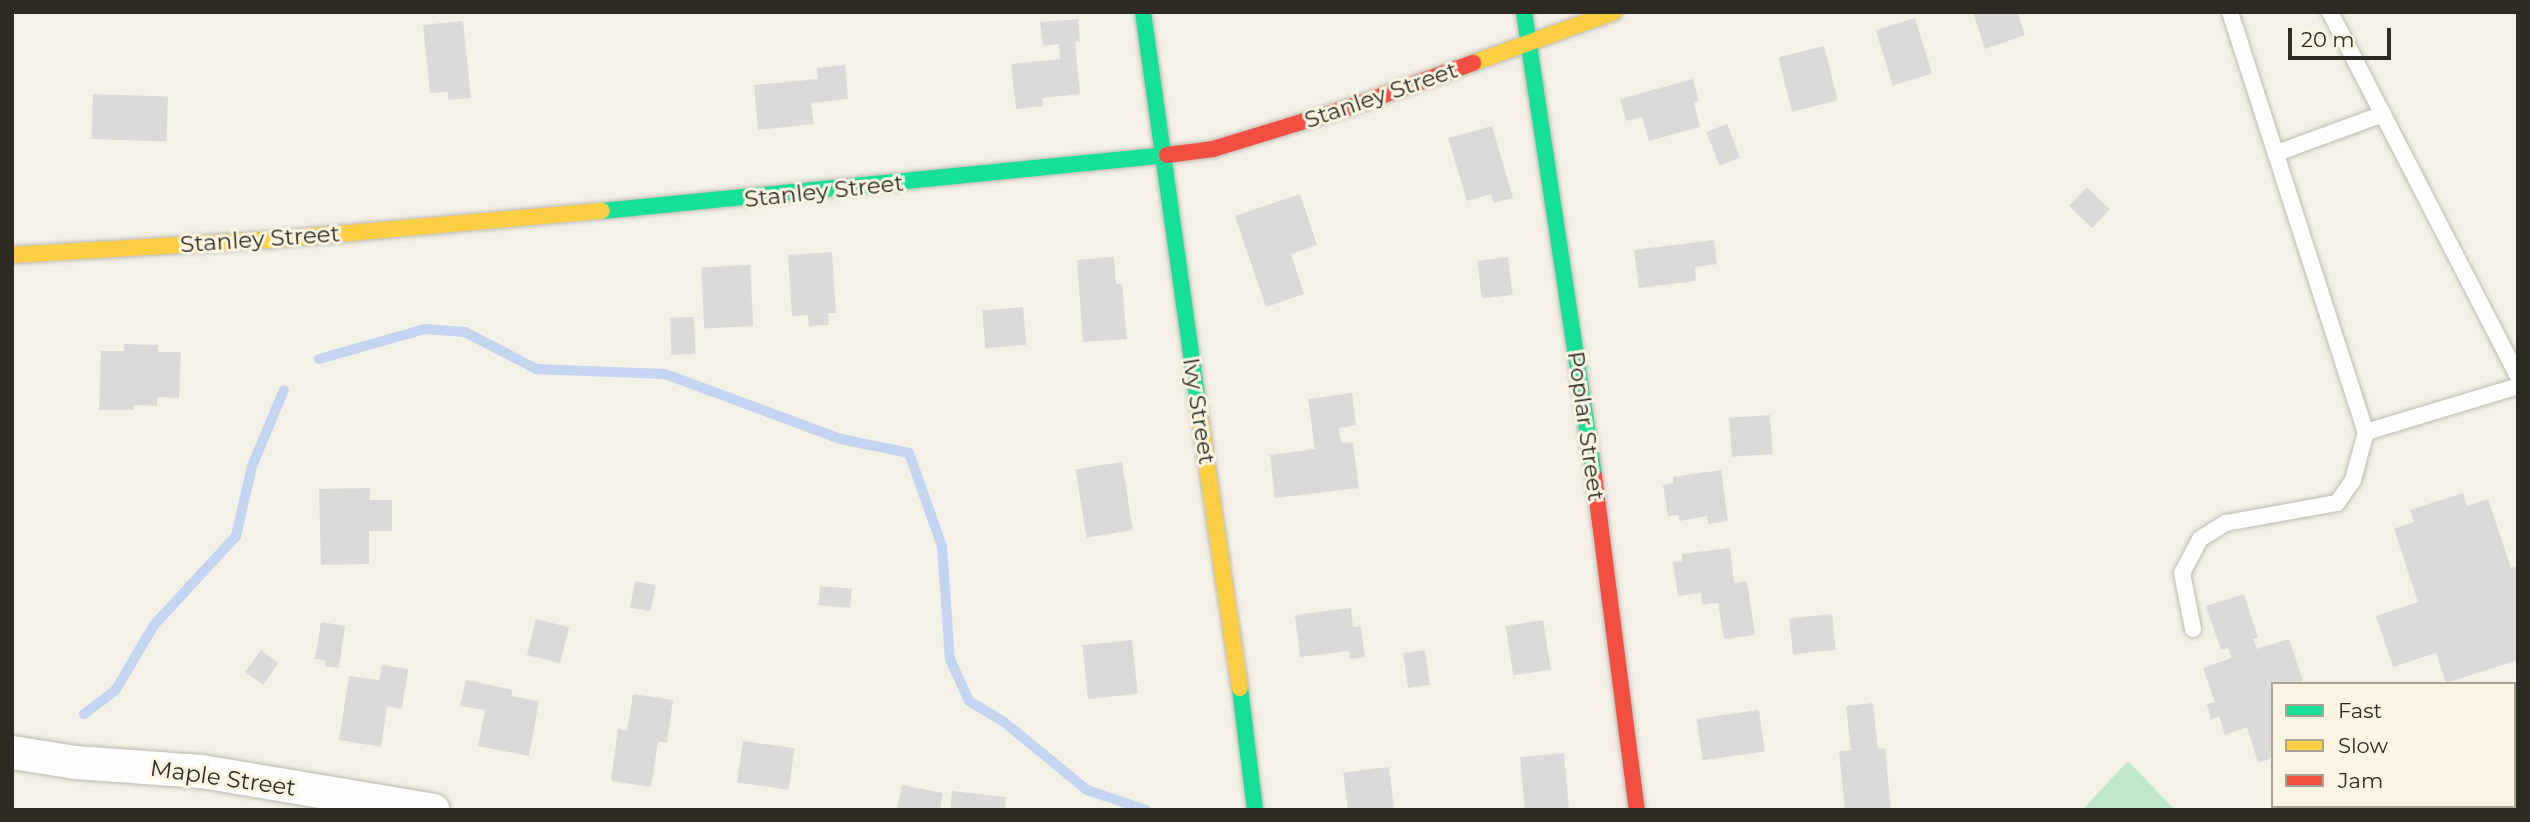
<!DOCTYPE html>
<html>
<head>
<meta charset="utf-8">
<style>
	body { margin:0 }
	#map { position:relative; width:2530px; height:822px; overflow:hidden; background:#f4f1e7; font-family:Montserrat,sans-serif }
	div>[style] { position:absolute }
	.green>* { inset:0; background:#bfe8c8 }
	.stream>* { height:10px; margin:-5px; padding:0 5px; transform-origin:5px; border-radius:5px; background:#c3d5f1 }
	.building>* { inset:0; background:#dcdad9; transform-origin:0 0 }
	.roads { filter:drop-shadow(0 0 2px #bebbb3) drop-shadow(0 0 2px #bebbb3) }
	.lane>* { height:16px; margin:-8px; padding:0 8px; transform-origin:8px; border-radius:8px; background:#fdfdfb }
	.street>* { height:33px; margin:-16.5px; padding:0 16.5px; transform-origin:16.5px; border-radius:16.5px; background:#fdfdfb }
	.fast>* { height:16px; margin:-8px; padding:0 8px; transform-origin:8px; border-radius:8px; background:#16e098 }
	.slow>* { height:16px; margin:-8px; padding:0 8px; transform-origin:8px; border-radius:8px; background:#ffcf43 }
	.jam>* { height:16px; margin:-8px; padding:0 8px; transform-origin:8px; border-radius:8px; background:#f24e42 }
	span { translate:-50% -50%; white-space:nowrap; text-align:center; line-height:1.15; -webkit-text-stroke:6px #faf4e1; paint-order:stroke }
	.street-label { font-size:23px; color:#2c2a23 }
	.frame { position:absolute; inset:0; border:14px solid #2c2a23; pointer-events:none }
	.legend { position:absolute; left:2271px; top:682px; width:245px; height:126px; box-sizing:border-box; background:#faf4e1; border:2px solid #a8a395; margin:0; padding:9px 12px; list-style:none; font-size:21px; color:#2c2a23 }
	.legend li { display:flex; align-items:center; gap:14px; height:35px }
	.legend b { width:35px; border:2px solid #a8a395 }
	.scale { position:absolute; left:2288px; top:28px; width:103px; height:32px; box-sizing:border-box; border:4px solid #2c2a23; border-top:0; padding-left:9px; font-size:21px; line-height:24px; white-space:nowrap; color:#2c2a23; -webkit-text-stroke:5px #faf4e1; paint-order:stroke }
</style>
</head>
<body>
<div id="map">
	<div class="green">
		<i style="clip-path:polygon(2128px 761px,2175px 810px,2081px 810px,2082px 810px)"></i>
	</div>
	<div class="stream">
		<i style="left:319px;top:359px;width:110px;rotate:-15.8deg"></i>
		<i style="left:425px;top:329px;width:40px;rotate:4.3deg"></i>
		<i style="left:465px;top:332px;width:80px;rotate:27.5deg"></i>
		<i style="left:536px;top:369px;width:129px;rotate:2.2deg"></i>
		<i style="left:665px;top:374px;width:188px;rotate:20.3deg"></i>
		<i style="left:841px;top:439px;width:69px;rotate:11.6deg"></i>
		<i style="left:909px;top:453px;width:99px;rotate:70.5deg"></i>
		<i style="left:942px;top:546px;width:113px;rotate:86deg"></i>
		<i style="left:950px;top:659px;width:46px;rotate:65.7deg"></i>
		<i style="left:969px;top:701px;width:41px;rotate:31deg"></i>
		<i style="left:1004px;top:722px;width:107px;rotate:39.3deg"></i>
		<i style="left:1087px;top:790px;width:62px;rotate:18.7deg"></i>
		<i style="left:84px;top:714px;width:39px;rotate:-37deg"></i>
		<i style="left:115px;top:691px;width:77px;rotate:-59.4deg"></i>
		<i style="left:154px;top:625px;width:121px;rotate:-47.3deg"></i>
		<i style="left:236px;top:536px;width:72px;rotate:-77.1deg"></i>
		<i style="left:252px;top:466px;width:82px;rotate:-67.2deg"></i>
	</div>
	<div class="building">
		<i style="clip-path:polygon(1973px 12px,2017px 12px,2025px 35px,1985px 49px)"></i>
		<i style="left:1915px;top:18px;width:58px;height:41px;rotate:73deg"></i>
		<i style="clip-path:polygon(1078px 19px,1080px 41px,1075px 42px,1080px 94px,1042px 98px,1043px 106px,1016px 109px,1011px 64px,1060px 59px,1059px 44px,1043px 46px,1040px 22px)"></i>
		<i style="clip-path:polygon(463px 21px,471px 98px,448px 100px,448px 92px,430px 93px,423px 25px)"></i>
		<i style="left:1824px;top:46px;width:56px;height:47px;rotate:76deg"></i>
		<i style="clip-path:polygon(845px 65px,848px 99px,811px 103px,814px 124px,758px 130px,754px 85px,818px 79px,817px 68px)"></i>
		<i style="clip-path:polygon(1693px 79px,1699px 102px,1694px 103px,1700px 127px,1649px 141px,1642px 117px,1626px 121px,1620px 99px)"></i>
		<i style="left:93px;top:94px;width:75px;height:45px;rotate:2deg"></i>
		<i style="left:1727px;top:124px;width:36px;height:22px;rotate:69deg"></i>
		<i style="clip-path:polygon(1492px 126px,1513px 198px,1494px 203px,1491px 194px,1467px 201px,1448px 138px)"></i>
		<i style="left:2087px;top:187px;width:32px;height:26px;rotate:44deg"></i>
		<i style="clip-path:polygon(1300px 194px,1317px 245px,1291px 254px,1304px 294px,1266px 307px,1235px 216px)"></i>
		<i style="clip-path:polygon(1714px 240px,1717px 264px,1695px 267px,1696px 281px,1639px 288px,1634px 250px)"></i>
		<i style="clip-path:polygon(832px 252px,836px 313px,828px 313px,829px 325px,809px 326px,808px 315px,792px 316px,788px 255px)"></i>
		<i style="clip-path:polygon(1114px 257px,1116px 284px,1122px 284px,1127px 339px,1083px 342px,1077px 260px)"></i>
		<i style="left:1508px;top:257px;width:38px;height:31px;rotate:83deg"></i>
		<i style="left:750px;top:265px;width:61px;height:49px;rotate:87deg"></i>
		<i style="left:1023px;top:307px;width:38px;height:41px;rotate:85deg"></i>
		<i style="left:694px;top:317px;width:37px;height:24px;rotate:88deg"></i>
		<i style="clip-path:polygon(124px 344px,158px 345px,158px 352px,181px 352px,179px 398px,157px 397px,157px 406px,134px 405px,134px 410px,99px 410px,101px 351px,124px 351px)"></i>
		<i style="clip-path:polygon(1352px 393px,1356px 425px,1339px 428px,1341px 443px,1353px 442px,1359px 488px,1275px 498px,1270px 455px,1315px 449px,1308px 399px)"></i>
		<i style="left:1770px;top:415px;width:39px;height:41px;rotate:86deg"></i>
		<i style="left:1122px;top:462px;width:69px;height:47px;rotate:81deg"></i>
		<i style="clip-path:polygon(1721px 470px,1728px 521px,1708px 524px,1707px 516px,1679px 521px,1678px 515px,1668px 516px,1663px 485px,1673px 483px,1673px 477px)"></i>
		<i style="clip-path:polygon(370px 488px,370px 500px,392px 500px,392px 531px,369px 531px,369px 564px,321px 565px,319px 489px)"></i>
		<i style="clip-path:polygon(2463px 493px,2467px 506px,2488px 499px,2511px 568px,2518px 566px,2518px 660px,2446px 683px,2436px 653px,2393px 667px,2376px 616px,2418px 602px,2394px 529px,2414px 522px,2410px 510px)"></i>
		<i style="clip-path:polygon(1730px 548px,1734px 583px,1747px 581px,1755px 635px,1724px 639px,1718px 603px,1702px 605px,1701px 593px,1678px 596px,1673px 562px,1682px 561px,1682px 554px)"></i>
		<i style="left:635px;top:581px;width:21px;height:27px;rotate:11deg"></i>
		<i style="left:820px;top:586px;width:32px;height:19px;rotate:5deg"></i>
		<i style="clip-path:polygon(2244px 594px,2258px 638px,2253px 639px,2257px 649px,2289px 639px,2304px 684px,2273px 684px,2273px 758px,2258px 763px,2247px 727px,2225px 735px,2219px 716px,2211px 719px,2207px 704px,2215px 702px,2203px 668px,2231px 658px,2228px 648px,2221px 650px,2206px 606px)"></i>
		<i style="clip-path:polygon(1351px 608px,1353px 627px,1361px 626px,1365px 657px,1350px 659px,1349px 651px,1300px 657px,1295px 615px)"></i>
		<i style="left:1832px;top:614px;width:36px;height:43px;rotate:84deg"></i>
		<i style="left:536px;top:619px;width:34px;height:37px;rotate:14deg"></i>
		<i style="left:1543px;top:620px;width:50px;height:38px;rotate:81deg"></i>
		<i style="clip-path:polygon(321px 622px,345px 626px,339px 668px,325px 666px,325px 660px,315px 659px)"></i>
		<i style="left:1132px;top:640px;width:54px;height:50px;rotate:84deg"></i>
		<i style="left:261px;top:650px;width:22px;height:27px;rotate:36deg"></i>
		<i style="left:1425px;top:650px;width:35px;height:22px;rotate:82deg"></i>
		<i style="clip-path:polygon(382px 665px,408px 669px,402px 709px,387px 706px,381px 747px,339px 740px,349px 676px,379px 680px)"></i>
		<i style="clip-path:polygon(466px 680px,513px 690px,511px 696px,539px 701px,529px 756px,478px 746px,485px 710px,460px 706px)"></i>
		<i style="clip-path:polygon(633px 694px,673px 700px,667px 743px,658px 742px,651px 787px,611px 781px,618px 729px,627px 731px)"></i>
		<i style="clip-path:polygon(1873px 703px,1878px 749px,1885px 748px,1891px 810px,1845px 810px,1839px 751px,1851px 750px,1846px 706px)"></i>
		<i style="left:1759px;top:710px;width:42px;height:63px;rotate:82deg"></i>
		<i style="left:743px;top:741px;width:52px;height:42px;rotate:8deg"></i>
		<i style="left:1564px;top:753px;width:57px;height:44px;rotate:85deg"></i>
		<i style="left:1389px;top:767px;width:43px;height:46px;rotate:83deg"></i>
		<i style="clip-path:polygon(902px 785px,943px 793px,940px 810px,897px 810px)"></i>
		<i style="clip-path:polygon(952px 791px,1006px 797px,1005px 810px,950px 810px)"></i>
		<i style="left:2433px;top:806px;width:25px;height:4px"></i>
	</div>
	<div class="roads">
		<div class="lane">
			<i style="left:2230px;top:12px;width:441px;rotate:72.1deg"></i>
			<i style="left:2366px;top:432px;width:159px;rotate:-16.8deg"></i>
			<i style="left:2330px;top:12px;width:410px;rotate:62.7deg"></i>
			<i style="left:2277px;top:153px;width:113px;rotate:-20.2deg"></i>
			<i style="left:2193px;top:629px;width:57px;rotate:-101.1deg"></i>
			<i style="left:2182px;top:573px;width:38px;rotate:-62deg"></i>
			<i style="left:2200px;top:539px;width:31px;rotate:-32deg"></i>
			<i style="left:2226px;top:523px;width:113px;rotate:-10.2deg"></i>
			<i style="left:2337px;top:503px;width:28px;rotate:-55deg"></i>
			<i style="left:2353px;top:480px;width:50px;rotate:-74.8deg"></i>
			<i style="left:2514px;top:781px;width:4px;rotate:-14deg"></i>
			<i style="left:2488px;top:806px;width:4px;rotate:76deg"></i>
		</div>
		<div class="street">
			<i style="left:12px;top:752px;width:64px;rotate:9deg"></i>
			<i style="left:75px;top:762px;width:126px;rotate:4.1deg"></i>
			<i style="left:201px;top:771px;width:235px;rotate:9.5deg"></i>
		</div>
		<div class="fast">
			<i style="left:1143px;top:12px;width:410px;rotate:82deg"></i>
			<i style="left:1524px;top:12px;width:469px;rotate:81.4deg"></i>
			<i style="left:602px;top:211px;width:568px;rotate:-5.66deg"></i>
			<i style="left:1240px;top:688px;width:123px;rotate:83deg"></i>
		</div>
		<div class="slow">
			<i style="left:1473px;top:63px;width:150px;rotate:-19.9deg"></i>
			<i style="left:12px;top:255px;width:256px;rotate:-3.4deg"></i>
			<i style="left:268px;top:240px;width:335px;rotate:-5deg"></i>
			<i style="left:1200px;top:418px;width:273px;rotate:81.6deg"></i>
		</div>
		<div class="jam">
			<i style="left:1167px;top:155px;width:46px;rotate:-7.4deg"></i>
			<i style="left:1213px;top:149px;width:143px;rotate:-17deg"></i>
			<i style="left:1350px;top:107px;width:131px;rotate:-19.7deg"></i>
			<i style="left:1594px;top:476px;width:337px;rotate:82.7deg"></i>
		</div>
	</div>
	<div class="street-label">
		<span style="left:1381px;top:95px;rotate:-19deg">Stanley Street</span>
		<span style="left:824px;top:191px;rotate:-6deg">Stanley Street</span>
		<span style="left:260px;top:239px;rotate:-4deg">Stanley Street</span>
		<span style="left:1199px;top:411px;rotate:81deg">Ivy Street</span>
		<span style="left:1586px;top:426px;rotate:82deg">Poplar Street</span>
		<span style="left:223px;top:778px;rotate:8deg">Maple Street</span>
	</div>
	<div class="frame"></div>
	<ul class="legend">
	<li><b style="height:9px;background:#16e098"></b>Fast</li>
	<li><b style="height:9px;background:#ffcf43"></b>Slow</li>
	<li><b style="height:9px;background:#f24e42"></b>Jam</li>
	</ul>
	<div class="scale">20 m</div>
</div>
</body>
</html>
